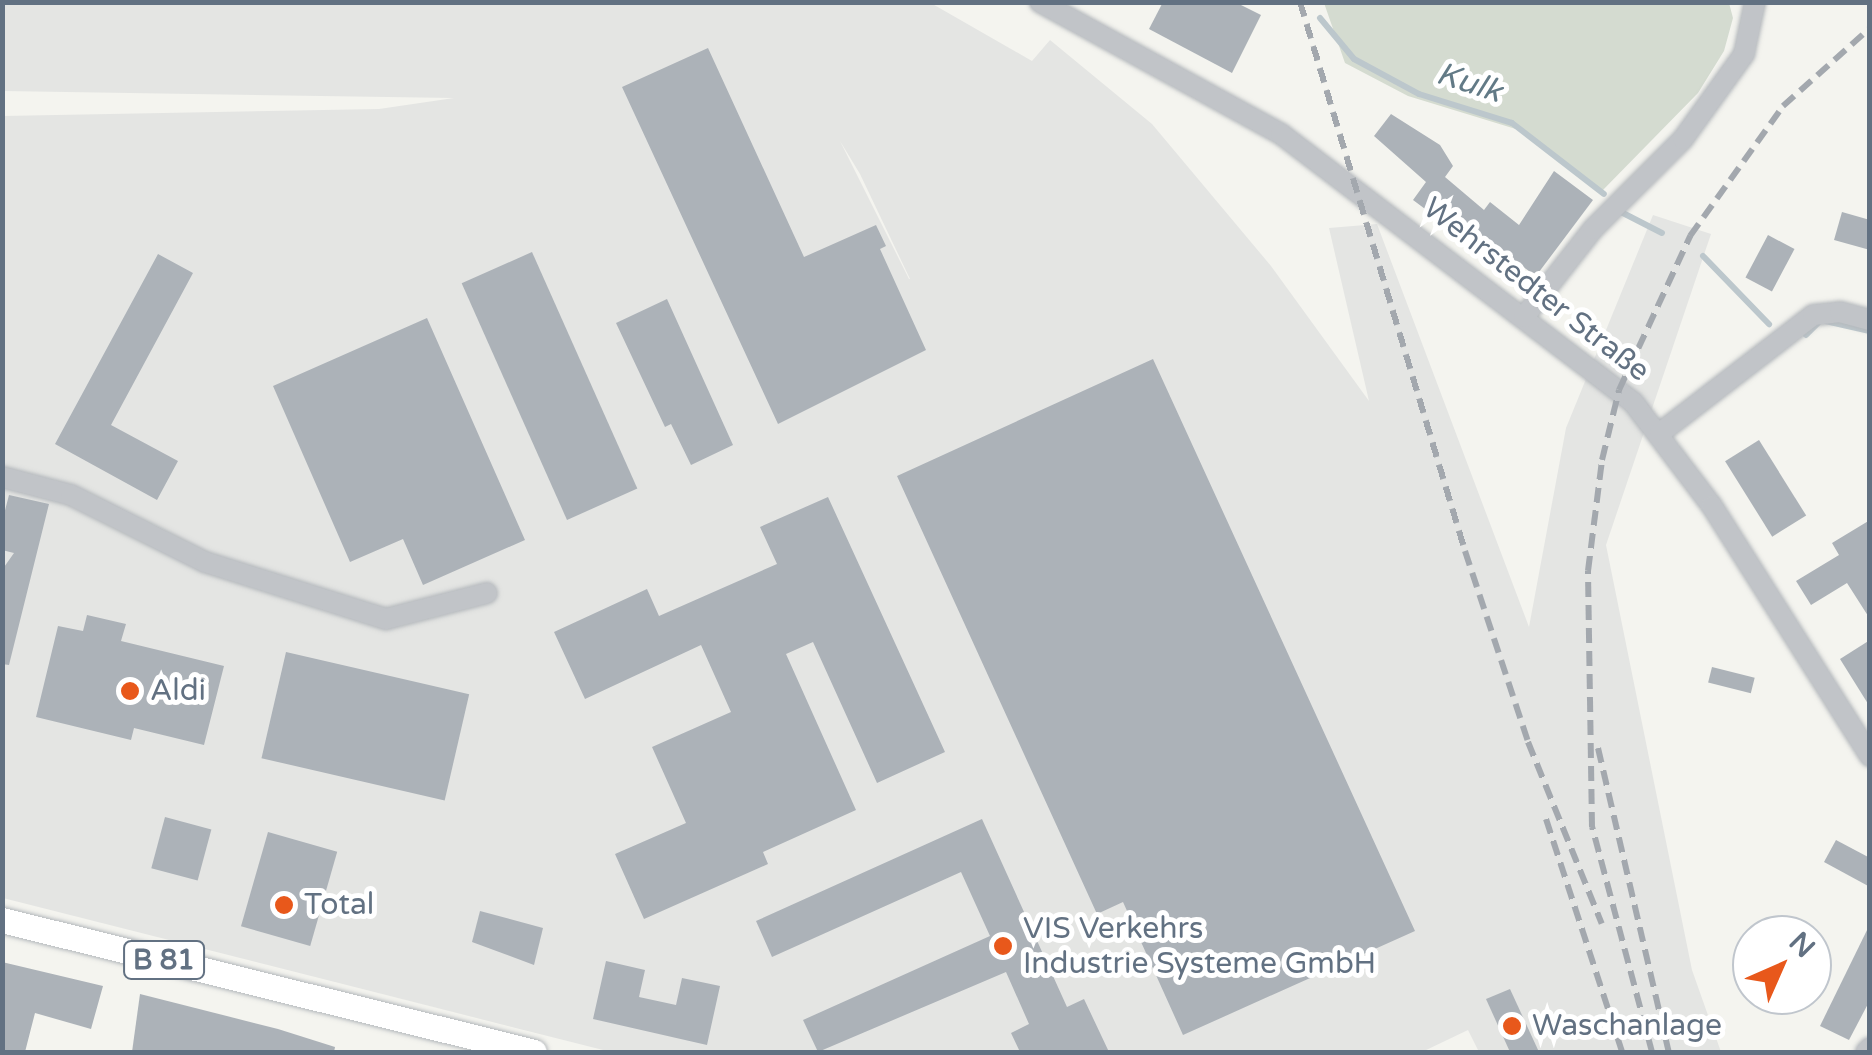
<!DOCTYPE html>
<html>
<head>
<meta charset="utf-8">
<style>
	body { margin:0 }
	#map { position:relative; width:1872px; height:1055px; overflow:hidden; background:#f4f4ef; font-family:"Varela Round",sans-serif }
	div>[style] { position:absolute }
	.built>* { inset:0; background:#e4e5e3 }
	.green>* { inset:0; background:#d4dbd0 }
	.stream>* { height:6px; margin:-3px; padding:0 3px; transform-origin:3px; border-radius:3px; background:#bcc7cc }
	.building>* { inset:0; background:#acb2b8; transform-origin:0 0 }
	.roads { filter:drop-shadow(0 0 2px #b4b8bc) drop-shadow(0 0 2px #b4b8bc) }
	.minor>* { height:20px; margin:-10px; padding:0 10px; transform-origin:10px; border-radius:10px; background:#c1c4c8 }
	.major>* { height:25px; margin:-12.5px; padding:0 12.5px; transform-origin:12.5px; border-radius:12.5px; background:#fff }
	.rail>* { height:6px; margin-top:-3px; transform-origin:0; background:repeating-linear-gradient(90deg,#a3a8ae 0 15px,transparent 0 23px) }
	.dots>* { width:28px; height:28px; translate:-50% -50%; box-sizing:border-box; border:5px solid #fff; border-radius:50% }
	span { translate:-50% -50%; white-space:nowrap; text-align:center; line-height:1.15; -webkit-text-stroke:10px #fff; paint-order:stroke }
	.shield-label span { padding:2px 8px; background:#fff; border:2px solid; border-radius:8px; -webkit-text-stroke-width:0 }
	.shield-label { font-size:28px; color:#627182; font-weight:700 }
	.street-label { font-size:30px; color:#627182 }
	.poi-label { font-size:30px; color:#627182 }
	.left { translate:0 -50%; text-align:left }
	.water-label { font-size:32px; color:#627a86; font-style:italic }
	.frame { position:absolute; inset:0; border:5px solid #627182; pointer-events:none }
	.north { position:absolute; left:1732px; top:915px; width:100px; height:100px; box-sizing:border-box; background:#fff; border:2px solid #c0c6cd; border-radius:50%; rotate:45deg; font-size:28px; font-weight:700; line-height:40px; text-align:center; color:#627182 }
	.north::after { content:''; display:block; margin:auto; width:35px; height:45px; background:#e8581b; clip-path:polygon(50% 0,100% 100%,50% 72%,0 100%) }
</style>
</head>
<body>
<div id="map">
	<div class="built">
		<i style="clip-path:polygon(evenodd,929px 2px,1032px 61px,1050px 40px,1152px 124px,1271px 266px,1369px 401px,1329px 228px,1377px 224px,1529px 627px,1566px 428px,1653px 215px,1711px 234px,1606px 545px,1692px 970px,1721px 1052px,1479px 1052px,1468px 1030px,1422px 1052px,611px 1052px,3px 898px,3px 116px,379px 109px,454px 98px,3px 91px,3px 3px,929px 2px,840px 141px,860px 174px,910px 279px,909px 279px,840px 141px)"></i>
	</div>
	<div class="green">
		<i style="clip-path:polygon(1729px 3px,1733px 18px,1724px 51px,1698px 93px,1601px 192px,1519px 130px,1408px 96px,1345px 63px,1324px 3px)"></i>
	</div>
	<div class="stream">
		<i style="left:1320px;top:18px;width:53px;rotate:50.3deg"></i>
		<i style="left:1354px;top:59px;width:74px;rotate:28.3deg"></i>
		<i style="left:1419px;top:94px;width:97px;rotate:17.3deg"></i>
		<i style="left:1512px;top:123px;width:116px;rotate:37.7deg"></i>
		<i style="left:1621px;top:212px;width:46px;rotate:27.1deg"></i>
		<i style="left:1703px;top:256px;width:95px;rotate:45.9deg"></i>
		<i style="left:1806px;top:335px;width:21px;rotate:-45deg"></i>
		<i style="left:1821px;top:320px;width:50px;rotate:12.7deg"></i>
	</div>
	<div class="building">
		<i style="clip-path:polygon(1163px 2px,1235px 2px,1261px 15px,1232px 73px,1149px 29px)"></i>
		<i style="clip-path:polygon(708px 48px,804px 257px,876px 225px,886px 246px,880px 249px,926px 350px,778px 424px,622px 87px)"></i>
		<i style="clip-path:polygon(1391px 114px,1440px 145px,1453px 166px,1445px 177px,1484px 210px,1490px 202px,1519px 225px,1554px 171px,1593px 200px,1536px 276px,1494px 246px,1487px 255px,1413px 200px,1426px 182px,1374px 136px)"></i>
		<i style="clip-path:polygon(1842px 212px,1870px 220px,1870px 250px,1834px 240px)"></i>
		<i style="left:1768px;top:235px;width:30px;height:48px;rotate:28deg"></i>
		<i style="left:532px;top:252px;width:259px;height:77px;rotate:66deg"></i>
		<i style="clip-path:polygon(158px 254px,193px 273px,111px 425px,178px 461px,157px 500px,55px 444px)"></i>
		<i style="clip-path:polygon(667px 299px,733px 445px,691px 465px,671px 424px,665px 427px,616px 323px)"></i>
		<i style="clip-path:polygon(427px 318px,525px 540px,423px 585px,403px 539px,350px 562px,273px 386px)"></i>
		<i style="clip-path:polygon(1153px 359px,1415px 931px,1183px 1035px,1123px 902px,1097px 914px,897px 476px)"></i>
		<i style="left:1759px;top:440px;width:89px;height:40px;rotate:58deg"></i>
		<i style="clip-path:polygon(9px 495px,49px 504px,9px 665px,2px 664px,2px 570px,14px 553px,2px 550px,2px 522px)"></i>
		<i style="clip-path:polygon(828px 497px,945px 752px,877px 783px,813px 642px,786px 654px,856px 810px,763px 852px,768px 864px,644px 919px,615px 854px,686px 823px,652px 747px,731px 712px,701px 645px,585px 699px,554px 632px,647px 589px,659px 616px,777px 564px,760px 527px)"></i>
		<i style="clip-path:polygon(1870px 520px,1870px 619px,1847px 583px,1811px 605px,1796px 581px,1839px 555px,1832px 543px)"></i>
		<i style="clip-path:polygon(87px 615px,126px 624px,121px 641px,224px 666px,204px 745px,134px 728px,131px 740px,36px 717px,58px 626px,83px 631px)"></i>
		<i style="clip-path:polygon(1870px 640px,1870px 707px,1840px 659px)"></i>
		<i style="left:286px;top:652px;width:188px;height:109px;rotate:13deg"></i>
		<i style="left:1712px;top:667px;width:44px;height:16px;rotate:14deg"></i>
		<i style="left:165px;top:817px;width:48px;height:53px;rotate:15deg"></i>
		<i style="clip-path:polygon(982px 819px,1067px 1007px,1084px 999px,1109px 1052px,1020px 1052px,1011px 1033px,1029px 1024px,1006px 972px,818px 1052px,803px 1020px,990px 936px,961px 872px,772px 957px,756px 921px)"></i>
		<i style="left:268px;top:832px;width:72px;height:98px;rotate:16deg"></i>
		<i style="clip-path:polygon(1836px 840px,1870px 858px,1870px 887px,1824px 862px)"></i>
		<i style="clip-path:polygon(480px 911px,543px 928px,534px 965px,472px 942px)"></i>
		<i style="clip-path:polygon(1870px 924px,1870px 1000px,1849px 1040px,1820px 1026px)"></i>
		<i style="clip-path:polygon(606px 961px,645px 970px,639px 997px,676px 1005px,682px 978px,720px 986px,707px 1045px,593px 1019px)"></i>
		<i style="clip-path:polygon(2px 962px,103px 986px,91px 1029px,35px 1013px,25px 1052px,2px 1052px)"></i>
		<i style="clip-path:polygon(1510px 989px,1539px 1052px,1510px 1052px,1486px 999px)"></i>
		<i style="clip-path:polygon(140px 994px,278px 1029px,335px 1047px,334px 1052px,132px 1052px)"></i>
	</div>
	<div class="roads">
		<div class="minor">
			<i style="left:1040px;top:2px;width:275px;rotate:28.7deg"></i>
			<i style="left:1281px;top:134px;width:442px;rotate:37.3deg"></i>
			<i style="left:1633px;top:402px;width:131px;rotate:52.8deg"></i>
			<i style="left:1712px;top:506px;width:296px;rotate:57.7deg"></i>
			<i style="left:1524px;top:317px;width:112px;rotate:-51.9deg"></i>
			<i style="left:1593px;top:229px;width:127px;rotate:-45deg"></i>
			<i style="left:1683px;top:139px;width:105px;rotate:-54.3deg"></i>
			<i style="left:1744px;top:54px;width:53px;rotate:-78.1deg"></i>
			<i style="left:1660px;top:433px;width:193px;rotate:-37.6deg"></i>
			<i style="left:1813px;top:315px;width:27px;rotate:-6deg"></i>
			<i style="left:1840px;top:312px;width:31px;rotate:15deg"></i>
			<i style="left:2px;top:477px;width:71px;rotate:14.6deg"></i>
			<i style="left:71px;top:495px;width:150px;rotate:26.6deg"></i>
			<i style="left:205px;top:562px;width:190px;rotate:17.5deg"></i>
			<i style="left:386px;top:619px;width:104px;rotate:-14.4deg"></i>
			<i style="left:1866px;top:1052px;width:6px;rotate:-45deg"></i>
		</div>
		<div class="major">
			<i style="left:2px;top:920px;width:548px;rotate:13.93deg"></i>
		</div>
	</div>
	<div class="rail">
		<i style="left:1300px;top:2px;width:573px;rotate:73.27deg"></i>
		<i style="left:1465px;top:551px;width:201px;rotate:71.7deg"></i>
		<i style="left:1528px;top:742px;width:196px;rotate:67.9deg"></i>
		<i style="left:1598px;top:748px;width:312px;rotate:76.9deg"></i>
		<i style="left:1546px;top:819px;width:245px;rotate:71.9deg"></i>
		<i style="left:1350px;top:960px;width:11px;rotate:63deg"></i>
		<i style="left:1652px;top:1052px;width:233px;rotate:-104.9deg"></i>
		<i style="left:1592px;top:827px;width:256px;rotate:-90.9deg"></i>
		<i style="left:1588px;top:571px;width:112px;rotate:-82.8deg"></i>
		<i style="left:1602px;top:460px;width:72px;rotate:-76.3deg"></i>
		<i style="left:1619px;top:390px;width:170px;rotate:-65.2deg"></i>
		<i style="left:1690px;top:236px;width:160px;rotate:-54.4deg"></i>
		<i style="left:1783px;top:106px;width:117px;rotate:-41.9deg"></i>
	</div>
	<div class="dots">
		<i style="left:130px;top:691px;background:#e8581b"></i>
		<i style="left:284px;top:905px;background:#e8581b"></i>
		<i style="left:1003px;top:946px;background:#e8581b"></i>
		<i style="left:1512px;top:1026px;background:#e8581b"></i>
	</div>
	<div class="shield-label">
		<span style="left:164px;top:960px">B 81</span>
	</div>
	<div class="street-label">
		<span style="left:1536px;top:290px;rotate:38deg">Wehrstedter Straße</span>
	</div>
	<div class="poi-label">
		<span class="left" style="left:150px;top:691px">Aldi</span>
		<span class="left" style="left:304px;top:905px">Total</span>
		<span class="left" style="left:1023px;top:946px">VIS Verkehrs<br>Industrie Systeme GmbH</span>
		<span class="left" style="left:1532px;top:1026px">Waschanlage</span>
	</div>
	<div class="water-label">
		<span style="left:1469px;top:83px;rotate:18deg">Kulk</span>
	</div>
	<div class="frame"></div>
	<div class="north">N</div>
</div>
</body>
</html>
